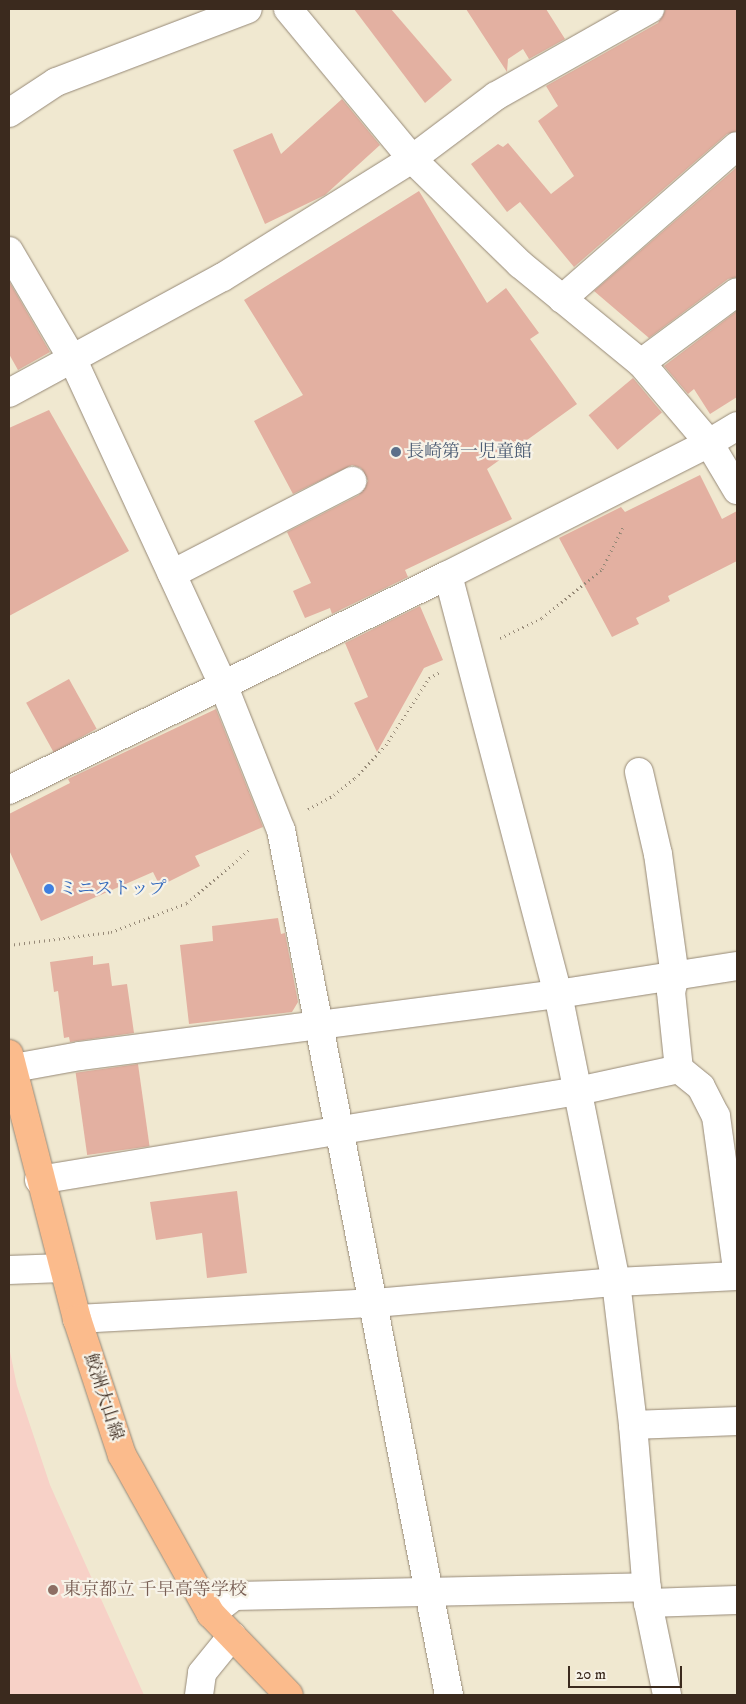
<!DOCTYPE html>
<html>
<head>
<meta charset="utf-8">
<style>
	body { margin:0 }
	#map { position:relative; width:746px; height:1704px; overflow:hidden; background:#f0e8d0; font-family:"IM FELL DW Pica","Noto Serif JP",serif }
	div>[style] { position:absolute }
	.built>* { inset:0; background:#f7d1c7 }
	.building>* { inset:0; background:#e3b0a1; transform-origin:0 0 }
	.path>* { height:3px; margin-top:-1.5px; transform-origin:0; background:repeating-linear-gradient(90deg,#968977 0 1px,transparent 0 5px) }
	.roads { filter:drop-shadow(0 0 1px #968977) drop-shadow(0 0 1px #968977) }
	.minor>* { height:28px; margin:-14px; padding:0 14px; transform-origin:14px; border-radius:14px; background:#fff }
	.major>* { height:28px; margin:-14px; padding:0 14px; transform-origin:14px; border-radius:14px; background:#fbbb8c }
	.dots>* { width:14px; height:14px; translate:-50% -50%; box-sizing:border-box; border:2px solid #f7f3e8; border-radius:50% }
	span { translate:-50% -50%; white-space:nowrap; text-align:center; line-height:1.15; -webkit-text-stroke:4.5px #f7f3e8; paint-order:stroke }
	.service-label { font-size:18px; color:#4e5e75 }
	.left { translate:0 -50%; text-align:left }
	.shop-label { font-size:18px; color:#366cbe }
	.street-label { font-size:18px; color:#3b2a1e }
	.education-label { font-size:18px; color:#785e54 }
	.frame { position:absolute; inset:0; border:10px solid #3b2a1e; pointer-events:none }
	.scale { position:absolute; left:568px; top:1666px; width:114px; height:22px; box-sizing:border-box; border:2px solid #3b2a1e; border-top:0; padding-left:6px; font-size:15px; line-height:18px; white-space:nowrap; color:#3b2a1e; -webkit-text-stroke:4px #f7f3e8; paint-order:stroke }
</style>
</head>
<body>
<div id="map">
	<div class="built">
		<i style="clip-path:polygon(9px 1347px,17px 1386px,50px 1485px,144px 1695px,9px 1695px)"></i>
	</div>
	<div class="building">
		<i style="clip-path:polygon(354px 9px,391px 9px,452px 80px,425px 103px)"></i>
		<i style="clip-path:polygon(466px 9px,546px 9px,565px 39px,529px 59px,523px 49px,508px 59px,507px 72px)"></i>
		<i style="clip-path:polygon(666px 9px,737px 9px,737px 131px,727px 134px,574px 267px,520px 202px,507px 212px,471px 164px,498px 144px,503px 147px,508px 143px,551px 194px,574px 176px,538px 121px,558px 106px,546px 86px,658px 23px)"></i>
		<i style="clip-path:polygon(342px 99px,380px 145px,325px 195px,265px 224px,233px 150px,272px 133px,281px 154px)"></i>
		<i style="clip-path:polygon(737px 167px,737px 277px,728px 279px,649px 338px,594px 291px)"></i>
		<i style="clip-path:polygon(419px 191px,487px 303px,506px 288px,539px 333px,530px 339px,577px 404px,487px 469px,512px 519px,405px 570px,408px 577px,332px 614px,330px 608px,305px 618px,293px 591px,311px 583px,287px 532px,359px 495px,368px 481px,361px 468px,352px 465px,293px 494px,254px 421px,303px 395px,244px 300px)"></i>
		<i style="clip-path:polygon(9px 281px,50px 352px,18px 370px,9px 354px)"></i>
		<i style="clip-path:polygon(737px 311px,737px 397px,710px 414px,694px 389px,688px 394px,664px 366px)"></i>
		<i style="left:633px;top:378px;width:45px;height:58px;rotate:50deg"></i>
		<i style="clip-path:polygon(49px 410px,129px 551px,9px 616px,9px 428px)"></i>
		<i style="clip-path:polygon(700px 475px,722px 519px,737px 511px,737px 561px,668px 596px,670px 601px,636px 618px,639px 624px,612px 637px,559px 538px,621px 507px,625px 512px)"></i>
		<i style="clip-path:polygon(420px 606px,443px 660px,424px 668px,377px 752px,354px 703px,368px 697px,345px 643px)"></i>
		<i style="left:69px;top:679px;width:57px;height:49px;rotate:61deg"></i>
		<i style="clip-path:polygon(216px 709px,263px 827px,195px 856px,200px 866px,160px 886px,153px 872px,41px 921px,9px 850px,9px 814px,70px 783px,68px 779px)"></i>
		<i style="clip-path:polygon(278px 918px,281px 934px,285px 933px,298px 1002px,292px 1012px,189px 1024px,180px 945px,213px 941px,212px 926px)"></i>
		<i style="clip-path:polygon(93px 956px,93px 965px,109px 963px,112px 986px,127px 984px,134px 1033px,70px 1042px,69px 1037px,64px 1038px,58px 991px,54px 992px,50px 962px)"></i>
		<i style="left:138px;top:1064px;width:83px;height:63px;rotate:82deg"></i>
		<i style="clip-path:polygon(237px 1191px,247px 1273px,207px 1278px,202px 1233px,156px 1240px,150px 1202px)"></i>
	</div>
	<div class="path">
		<i style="left:500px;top:638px;width:47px;rotate:-25.5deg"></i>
		<i style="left:542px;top:618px;width:77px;rotate:-39.2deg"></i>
		<i style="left:602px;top:569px;width:49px;rotate:-63.4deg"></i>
		<i style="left:308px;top:809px;width:30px;rotate:-28deg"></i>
		<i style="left:334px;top:795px;width:27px;rotate:-39deg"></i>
		<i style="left:355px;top:778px;width:45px;rotate:-46.8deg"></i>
		<i style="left:386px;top:745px;width:80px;rotate:-57.3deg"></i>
		<i style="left:429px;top:678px;width:13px;rotate:-29deg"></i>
		<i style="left:9px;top:945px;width:103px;rotate:-7.3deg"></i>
		<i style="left:111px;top:932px;width:81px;rotate:-20.9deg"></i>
		<i style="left:187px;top:903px;width:83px;rotate:-40.6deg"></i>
	</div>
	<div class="roads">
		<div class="minor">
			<i style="left:288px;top:9px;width:195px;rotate:50.4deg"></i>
			<i style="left:412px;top:159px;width:151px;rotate:44.2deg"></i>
			<i style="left:520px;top:264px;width:156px;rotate:39.3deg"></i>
			<i style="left:641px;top:363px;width:105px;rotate:49.6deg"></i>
			<i style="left:709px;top:443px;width:55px;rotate:59.2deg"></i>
			<i style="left:9px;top:113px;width:56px;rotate:-33.4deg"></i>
			<i style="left:56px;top:82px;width:205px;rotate:-20.8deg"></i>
			<i style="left:9px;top:251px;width:126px;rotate:59.6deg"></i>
			<i style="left:73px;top:360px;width:360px;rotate:65.2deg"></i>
			<i style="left:224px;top:687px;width:154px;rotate:68.3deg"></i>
			<i style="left:281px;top:830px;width:881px;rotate:79.01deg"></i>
			<i style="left:562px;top:299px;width:232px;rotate:-41.2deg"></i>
			<i style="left:641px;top:363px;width:119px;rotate:-36.5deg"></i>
			<i style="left:9px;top:393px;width:243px;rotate:-28.5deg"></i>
			<i style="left:223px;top:277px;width:223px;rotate:-32deg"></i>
			<i style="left:412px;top:159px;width:105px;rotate:-36.9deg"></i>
			<i style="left:496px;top:96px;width:177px;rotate:-29.5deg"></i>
			<i style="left:172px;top:574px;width:203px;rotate:-27.3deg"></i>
			<i style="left:448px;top:575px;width:433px;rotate:75.3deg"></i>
			<i style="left:558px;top:994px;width:294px;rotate:78.6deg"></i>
			<i style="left:616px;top:1282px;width:144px;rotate:83.2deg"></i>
			<i style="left:633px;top:1425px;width:179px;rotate:85.2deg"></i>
			<i style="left:648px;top:1603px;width:94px;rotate:78.3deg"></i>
			<i style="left:639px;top:772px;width:84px;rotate:77deg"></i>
			<i style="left:658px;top:854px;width:123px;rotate:82.1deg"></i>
			<i style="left:675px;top:976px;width:16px;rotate:104deg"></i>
			<i style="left:671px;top:992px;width:77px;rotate:84.1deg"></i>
			<i style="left:679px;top:1069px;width:28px;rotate:39deg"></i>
			<i style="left:701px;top:1087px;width:33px;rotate:63deg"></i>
			<i style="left:716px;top:1116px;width:154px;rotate:82.2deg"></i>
			<i style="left:9px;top:790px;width:489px;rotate:-26.1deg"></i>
			<i style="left:448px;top:575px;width:292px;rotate:-26.8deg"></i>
			<i style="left:709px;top:443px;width:33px;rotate:-31deg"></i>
			<i style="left:14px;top:1068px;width:67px;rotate:-10.3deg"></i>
			<i style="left:80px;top:1056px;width:482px;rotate:-7.4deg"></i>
			<i style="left:558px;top:994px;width:181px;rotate:-8.9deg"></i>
			<i style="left:39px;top:1180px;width:546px;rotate:-9.38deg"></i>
			<i style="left:578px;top:1091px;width:103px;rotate:-12.3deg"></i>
			<i style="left:9px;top:1270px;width:54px;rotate:-2.1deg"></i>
			<i style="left:77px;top:1319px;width:298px;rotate:-3.1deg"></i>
			<i style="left:375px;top:1303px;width:242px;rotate:-5deg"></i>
			<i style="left:616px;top:1282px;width:121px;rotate:-2.8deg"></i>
			<i style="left:633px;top:1425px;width:104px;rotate:-2.2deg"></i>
			<i style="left:648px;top:1603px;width:89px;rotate:-1.9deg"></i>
			<i style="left:211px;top:1614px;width:29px;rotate:-38deg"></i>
			<i style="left:234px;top:1596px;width:413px;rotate:-1.2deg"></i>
			<i style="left:199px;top:1695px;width:22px;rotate:-82deg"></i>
			<i style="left:202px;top:1673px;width:48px;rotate:-51deg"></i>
		</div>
		<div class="major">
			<i style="left:9px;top:1054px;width:274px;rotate:75.6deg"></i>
			<i style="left:77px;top:1319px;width:143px;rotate:71.7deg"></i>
			<i style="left:122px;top:1455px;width:182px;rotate:60.8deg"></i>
			<i style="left:211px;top:1614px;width:112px;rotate:46.1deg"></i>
		</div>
	</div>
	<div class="dots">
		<i style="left:396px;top:452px;background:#5c6f8a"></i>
		<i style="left:49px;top:889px;background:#3f7fe0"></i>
		<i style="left:53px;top:1590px;background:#8d6e63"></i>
	</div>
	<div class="service-label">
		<span class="left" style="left:406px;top:452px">長崎第一児童館</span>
	</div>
	<div class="shop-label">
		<span class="left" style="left:59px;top:889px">ミニストップ</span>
	</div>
	<div class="street-label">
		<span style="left:103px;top:1397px;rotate:72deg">鮫洲大山線</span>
	</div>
	<div class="education-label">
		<span class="left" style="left:63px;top:1590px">東京都立 千早高等学校</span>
	</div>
	<div class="frame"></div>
	<div class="scale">20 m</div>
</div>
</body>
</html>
